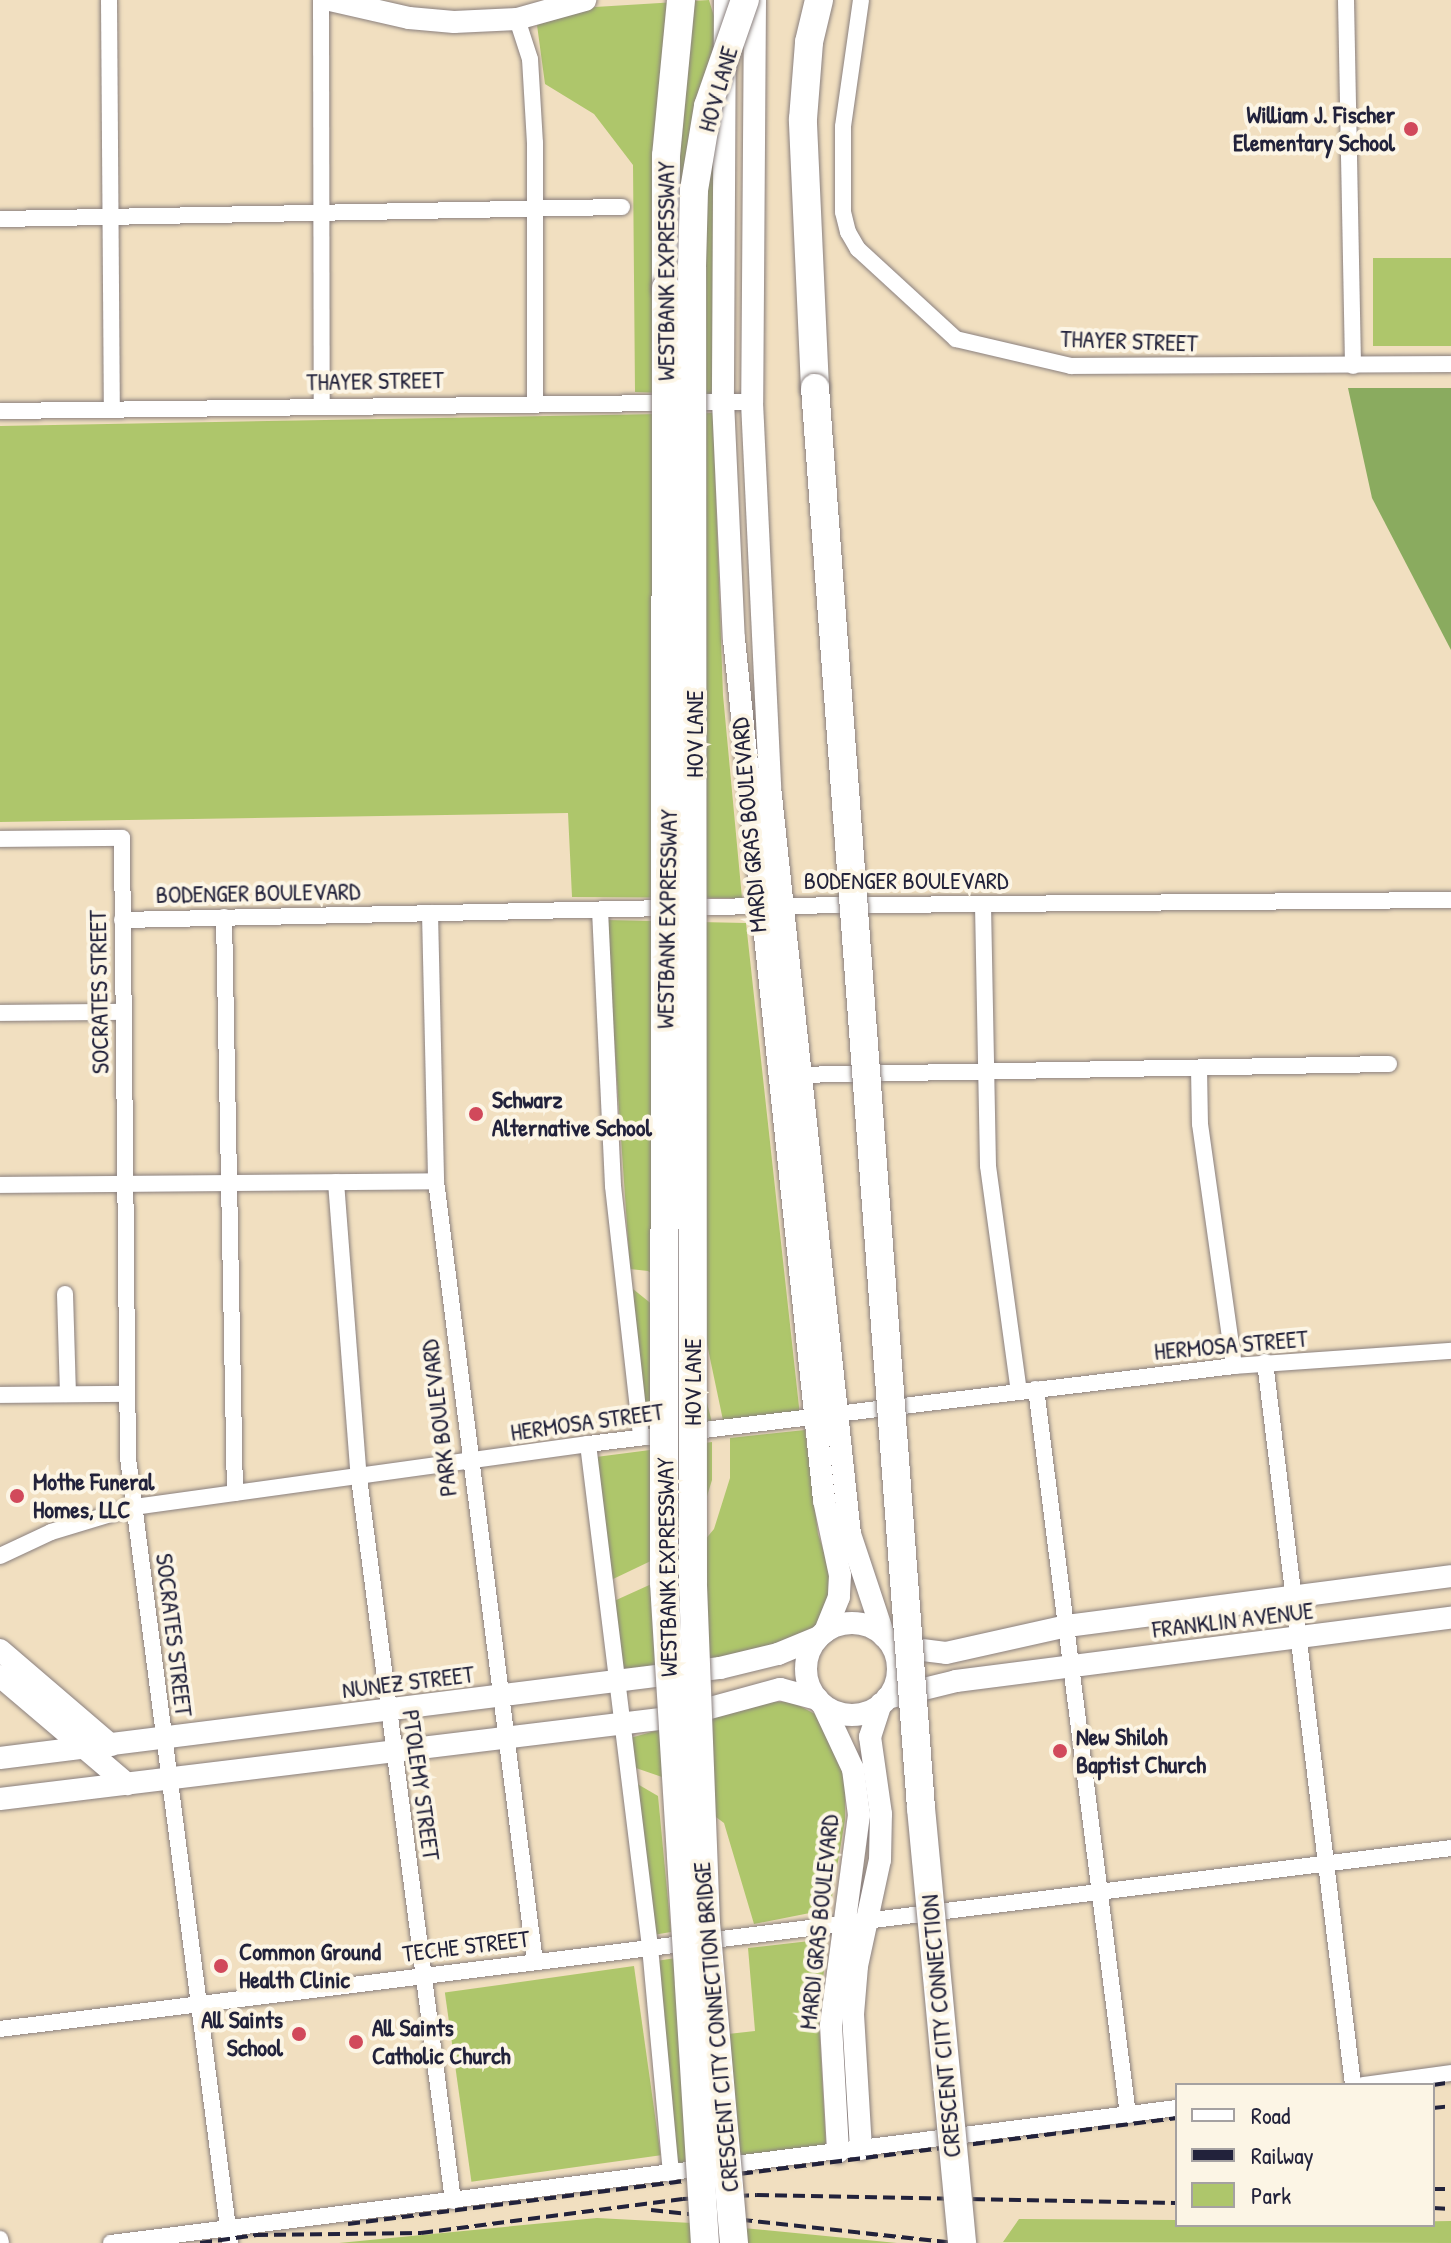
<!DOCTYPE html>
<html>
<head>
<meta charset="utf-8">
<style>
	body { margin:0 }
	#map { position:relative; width:1451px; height:2243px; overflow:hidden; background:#f1dfc0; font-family:"Patrick Hand",sans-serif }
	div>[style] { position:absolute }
	.green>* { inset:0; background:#aec66b; transform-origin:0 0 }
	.forest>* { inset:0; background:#8aab5f }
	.roads { filter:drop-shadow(0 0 2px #8a807e) drop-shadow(0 0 2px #8a807e) }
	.street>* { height:16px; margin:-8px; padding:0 8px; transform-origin:8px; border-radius:8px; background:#fff }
	.secondary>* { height:22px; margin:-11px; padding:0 11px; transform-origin:11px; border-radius:11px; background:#fff }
	.secondary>.ring { margin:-11px; padding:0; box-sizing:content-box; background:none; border:22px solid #fff; border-radius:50% }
	.highway>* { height:28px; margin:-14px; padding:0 14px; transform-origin:14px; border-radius:14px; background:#fff }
	.rail>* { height:4px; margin-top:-2px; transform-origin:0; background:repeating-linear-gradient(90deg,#22223b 0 12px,transparent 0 18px) }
	.bridges { filter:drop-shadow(0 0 2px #8a807e) drop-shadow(0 0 2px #8a807e) }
	.highway-bridge>* { height:28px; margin:-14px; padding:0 14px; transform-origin:14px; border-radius:14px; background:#fff }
	.dots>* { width:22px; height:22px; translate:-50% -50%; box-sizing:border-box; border:4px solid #fcf5e5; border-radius:50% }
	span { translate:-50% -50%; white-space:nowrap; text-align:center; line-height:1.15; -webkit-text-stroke:8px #fcf5e5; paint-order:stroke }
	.street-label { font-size:24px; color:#22223b }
	.poi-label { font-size:24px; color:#22223b; font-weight:700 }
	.right { translate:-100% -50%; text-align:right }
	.left { translate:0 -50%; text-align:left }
	.legend { position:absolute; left:1175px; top:2083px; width:260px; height:144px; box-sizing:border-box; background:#fcf5e5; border:2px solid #a5a1a1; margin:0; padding:10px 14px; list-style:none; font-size:24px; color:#22223b }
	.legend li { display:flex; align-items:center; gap:16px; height:40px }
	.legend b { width:40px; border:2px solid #a5a1a1 }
</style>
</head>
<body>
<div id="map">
	<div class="green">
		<i style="clip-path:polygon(709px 0,717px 26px,712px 395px,635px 392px,633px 165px,594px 114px,545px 84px,537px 25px,595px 7px)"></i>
		<i style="left:1451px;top:258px;width:88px;height:78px;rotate:90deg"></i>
		<i style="clip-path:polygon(713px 413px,723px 695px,742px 898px,572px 897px,568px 813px,0 822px,0 426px)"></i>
		<i style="clip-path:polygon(606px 920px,746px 923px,800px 1416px,724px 1425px,703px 1325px,676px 1292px,648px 1271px,630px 1269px)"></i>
		<i style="clip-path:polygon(633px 1289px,674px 1322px,701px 1378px,712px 1423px,641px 1432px)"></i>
		<i style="clip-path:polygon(805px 1430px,818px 1534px,832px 1576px,830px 1609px,812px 1632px,728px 1660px,622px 1673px,614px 1601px,678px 1572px,714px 1529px,730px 1478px,730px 1438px)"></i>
		<i style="clip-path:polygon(712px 1442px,712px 1480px,703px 1509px,655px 1559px,611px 1580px,596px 1457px)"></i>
		<i style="clip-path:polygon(759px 1702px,792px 1702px,815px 1714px,845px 1775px,845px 1820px,830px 1909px,754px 1924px,724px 1823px,662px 1777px,633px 1767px,630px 1738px)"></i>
		<i style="clip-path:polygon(634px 1782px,658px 1796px,671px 1932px,653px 1935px)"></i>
		<i style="clip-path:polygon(827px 1939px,819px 2022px,826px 2145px,676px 2164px,656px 1961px,676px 1958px,683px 2039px,755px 2031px,748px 1948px)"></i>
		<i style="left:634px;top:1966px;width:191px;height:191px;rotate:82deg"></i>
		<i style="clip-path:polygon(597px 2218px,692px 2223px,897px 2243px,339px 2243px)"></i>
		<i style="clip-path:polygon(1019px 2219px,1177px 2220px,1177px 2225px,1451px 2221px,1451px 2243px,1003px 2242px)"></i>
	</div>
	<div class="forest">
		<i style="clip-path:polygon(1348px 388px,1451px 388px,1451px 650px,1372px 498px)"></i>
	</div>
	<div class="roads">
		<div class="street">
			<i style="left:109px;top:0;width:408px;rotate:89.6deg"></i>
			<i style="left:321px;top:0;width:407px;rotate:89.9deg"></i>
			<i style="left:861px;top:0;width:128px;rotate:98.1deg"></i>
			<i style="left:843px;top:127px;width:85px;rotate:90deg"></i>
			<i style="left:843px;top:212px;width:21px;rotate:76deg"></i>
			<i style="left:848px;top:232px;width:20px;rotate:60deg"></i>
			<i style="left:858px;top:249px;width:133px;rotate:42.6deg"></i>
			<i style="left:956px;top:339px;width:118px;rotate:13.2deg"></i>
			<i style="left:1071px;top:366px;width:380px;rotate:-0.3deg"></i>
			<i style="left:1346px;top:0;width:366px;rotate:88.9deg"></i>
			<i style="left:517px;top:19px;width:42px;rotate:72deg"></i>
			<i style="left:530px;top:59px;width:84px;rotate:86.6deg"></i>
			<i style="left:535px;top:143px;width:259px;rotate:90deg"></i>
			<i style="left:0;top:219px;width:622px;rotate:-1.11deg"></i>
			<i style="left:0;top:411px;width:752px;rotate:-0.69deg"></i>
			<i style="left:0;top:839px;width:122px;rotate:-0.5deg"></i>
			<i style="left:122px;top:838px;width:620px;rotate:89.45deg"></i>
			<i style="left:128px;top:1458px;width:792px;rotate:82.6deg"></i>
			<i style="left:983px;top:905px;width:261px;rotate:88.9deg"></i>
			<i style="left:988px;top:1166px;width:227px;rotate:82.2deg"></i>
			<i style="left:600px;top:910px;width:276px;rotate:87.3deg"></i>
			<i style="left:613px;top:1186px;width:253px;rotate:83.6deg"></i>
			<i style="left:430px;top:913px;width:268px;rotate:88.7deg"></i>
			<i style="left:436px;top:1181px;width:787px;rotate:82.78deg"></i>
			<i style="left:224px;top:917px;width:576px;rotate:88.91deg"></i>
			<i style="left:122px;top:920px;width:638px;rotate:-1.26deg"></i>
			<i style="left:760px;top:906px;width:691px;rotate:-0.5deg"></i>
			<i style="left:0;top:1013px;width:123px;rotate:-0.5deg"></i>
			<i style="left:1199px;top:1068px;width:56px;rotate:89deg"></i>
			<i style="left:1200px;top:1124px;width:244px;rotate:82deg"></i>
			<i style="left:793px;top:1075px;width:596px;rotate:-1.06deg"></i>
			<i style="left:336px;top:1182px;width:297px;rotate:85.6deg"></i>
			<i style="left:359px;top:1478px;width:729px;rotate:82.59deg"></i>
			<i style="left:0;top:1185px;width:436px;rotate:-0.5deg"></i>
			<i style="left:65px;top:1294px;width:100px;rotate:88.3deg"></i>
			<i style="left:1265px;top:1362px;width:728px;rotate:83.06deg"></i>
			<i style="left:1036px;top:1389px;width:732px;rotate:82.78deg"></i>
			<i style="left:0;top:1395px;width:127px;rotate:-0.5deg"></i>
			<i style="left:588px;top:1444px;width:507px;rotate:82.97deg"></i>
			<i style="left:650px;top:1947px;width:228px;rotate:84.7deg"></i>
			<i style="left:0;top:1556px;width:56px;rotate:-25.2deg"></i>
			<i style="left:51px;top:1532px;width:87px;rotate:-16.8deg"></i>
			<i style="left:134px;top:1507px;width:458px;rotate:-7.9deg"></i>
			<i style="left:588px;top:1444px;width:651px;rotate:-6.88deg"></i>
			<i style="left:1234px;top:1366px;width:218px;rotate:-4deg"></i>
			<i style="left:0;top:2029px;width:1462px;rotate:-7.11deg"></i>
			<i style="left:1363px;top:2085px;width:89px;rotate:-7.8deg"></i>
			<i style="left:0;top:2239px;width:4px;rotate:76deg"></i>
			<i style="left:111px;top:2243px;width:1075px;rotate:-7.22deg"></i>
		</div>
		<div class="secondary">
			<i style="left:330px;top:0;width:81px;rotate:12.8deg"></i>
			<i style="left:409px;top:18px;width:45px;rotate:5.1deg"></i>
			<i style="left:454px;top:22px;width:63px;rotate:-2.7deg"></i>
			<i style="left:517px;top:19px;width:71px;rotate:-15.6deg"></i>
			<i style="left:725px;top:0;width:401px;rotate:90.3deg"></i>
			<i style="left:723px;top:401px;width:238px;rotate:87.4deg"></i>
			<i style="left:734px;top:639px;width:866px;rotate:84.03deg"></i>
			<i style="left:824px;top:1500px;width:77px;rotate:78deg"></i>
			<i style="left:840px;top:1575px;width:22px;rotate:93deg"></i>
			<i style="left:839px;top:1597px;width:38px;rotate:112deg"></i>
			<i style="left:755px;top:0;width:402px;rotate:90.4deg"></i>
			<i style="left:752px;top:402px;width:385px;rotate:87.3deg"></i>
			<i style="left:770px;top:787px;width:751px;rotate:83.89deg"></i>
			<i style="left:850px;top:1534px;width:108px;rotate:71.6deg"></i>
			<i class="ring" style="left:806px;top:1623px;width:70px;height:70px"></i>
			<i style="left:898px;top:1647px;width:48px;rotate:7.1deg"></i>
			<i style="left:946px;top:1653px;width:124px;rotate:-12.6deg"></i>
			<i style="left:1067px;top:1626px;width:387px;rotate:-7.4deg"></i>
			<i style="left:0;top:1650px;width:146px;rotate:40.6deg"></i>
			<i style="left:0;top:1676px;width:167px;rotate:40.4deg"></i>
			<i style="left:887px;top:1698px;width:71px;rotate:-13.8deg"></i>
			<i style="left:956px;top:1681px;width:499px;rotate:-7.3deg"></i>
			<i style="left:823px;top:1705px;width:71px;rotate:64.9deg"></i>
			<i style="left:853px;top:1769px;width:46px;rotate:82.6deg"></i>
			<i style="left:859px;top:1815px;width:212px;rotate:97.6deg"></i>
			<i style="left:831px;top:2025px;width:127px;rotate:86.8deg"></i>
			<i style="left:0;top:1758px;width:726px;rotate:-7.13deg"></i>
			<i style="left:720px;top:1668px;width:60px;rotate:-13.6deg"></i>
			<i style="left:778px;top:1654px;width:44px;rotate:-22.5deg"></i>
			<i style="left:0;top:1799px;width:682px;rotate:-6.91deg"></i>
			<i style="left:677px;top:1717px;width:107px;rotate:-15.2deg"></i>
			<i style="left:780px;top:1689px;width:39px;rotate:15deg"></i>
			<i style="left:861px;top:2149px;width:135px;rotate:-93.4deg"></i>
			<i style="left:853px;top:2014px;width:48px;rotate:-85.2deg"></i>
			<i style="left:857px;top:1966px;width:108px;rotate:-77.8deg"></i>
			<i style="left:880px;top:1860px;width:46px;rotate:-88.8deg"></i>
			<i style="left:881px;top:1814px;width:78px;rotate:-98.1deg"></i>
			<i style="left:870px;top:1737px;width:35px;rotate:-72deg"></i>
		</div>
		<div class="highway">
			<i style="left:666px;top:288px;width:132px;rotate:-90deg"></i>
			<i style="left:666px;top:156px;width:157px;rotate:-84.5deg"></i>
			<i style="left:815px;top:388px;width:269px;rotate:-92.6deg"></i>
			<i style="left:803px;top:119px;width:77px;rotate:-85.5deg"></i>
			<i style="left:809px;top:42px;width:43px;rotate:-76.6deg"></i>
		</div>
	</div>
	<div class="rail">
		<i style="left:1433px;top:2085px;width:18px;rotate:-9deg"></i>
		<i style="left:1433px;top:2108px;width:18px;rotate:-6deg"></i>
		<i style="left:1433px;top:2189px;width:18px"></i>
		<i style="left:1433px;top:2208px;width:18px;rotate:3deg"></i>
		<i style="left:651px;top:2210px;width:304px;rotate:6.2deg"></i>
		<i style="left:348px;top:2224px;width:836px;rotate:-7.29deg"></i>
		<i style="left:200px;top:2243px;width:57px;rotate:-8.1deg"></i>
		<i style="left:256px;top:2235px;width:165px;rotate:-0.7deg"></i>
		<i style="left:421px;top:2233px;width:264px;rotate:-7.4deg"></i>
		<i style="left:683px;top:2199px;width:74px;rotate:-3.1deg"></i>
		<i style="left:757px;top:2195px;width:420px;rotate:1.1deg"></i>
	</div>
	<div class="bridges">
		<div class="highway-bridge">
			<i style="left:666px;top:288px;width:1295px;rotate:90.09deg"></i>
			<i style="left:664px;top:1583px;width:661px;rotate:86.45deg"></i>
			<i style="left:815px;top:388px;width:1424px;rotate:85.73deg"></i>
			<i style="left:921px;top:1808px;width:437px;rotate:84.6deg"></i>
			<i style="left:734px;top:2243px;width:320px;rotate:-95deg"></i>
			<i style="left:706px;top:1924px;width:342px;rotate:-92.2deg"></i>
			<i style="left:693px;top:1582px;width:1315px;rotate:-90.04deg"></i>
			<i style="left:692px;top:267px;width:77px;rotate:-88.5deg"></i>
			<i style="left:694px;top:190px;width:85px;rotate:-80.5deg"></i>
			<i style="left:708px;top:106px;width:112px;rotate:-70.8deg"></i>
		</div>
	</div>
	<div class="dots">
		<i style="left:1411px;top:129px;background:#d1495b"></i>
		<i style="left:476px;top:1114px;background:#d1495b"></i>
		<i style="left:17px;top:1496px;background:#d1495b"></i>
		<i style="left:1060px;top:1751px;background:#d1495b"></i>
		<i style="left:221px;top:1966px;background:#d1495b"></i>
		<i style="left:299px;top:2034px;background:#d1495b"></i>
		<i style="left:356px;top:2042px;background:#d1495b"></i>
	</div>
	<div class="street-label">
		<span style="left:718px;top:89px;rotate:-74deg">HOV LANE</span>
		<span style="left:666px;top:271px;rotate:-90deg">WESTBANK EXPRESSWAY</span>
		<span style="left:1129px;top:341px;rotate:2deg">THAYER STREET</span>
		<span style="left:375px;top:381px;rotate:-1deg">THAYER STREET</span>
		<span style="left:695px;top:734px;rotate:-90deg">HOV LANE</span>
		<span style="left:749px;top:825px;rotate:-95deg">MARDI GRAS BOULEVARD</span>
		<span style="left:906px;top:881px">BODENGER BOULEVARD</span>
		<span style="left:258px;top:893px;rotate:-1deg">BODENGER BOULEVARD</span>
		<span style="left:667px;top:919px;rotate:-89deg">WESTBANK EXPRESSWAY</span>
		<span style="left:99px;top:992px;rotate:-91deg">SOCRATES STREET</span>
		<span style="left:1231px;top:1345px;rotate:-5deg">HERMOSA STREET</span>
		<span style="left:693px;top:1382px;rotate:-90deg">HOV LANE</span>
		<span style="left:439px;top:1418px;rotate:-97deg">PARK BOULEVARD</span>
		<span style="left:587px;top:1422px;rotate:-8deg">HERMOSA STREET</span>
		<span style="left:667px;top:1567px;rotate:-91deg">WESTBANK EXPRESSWAY</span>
		<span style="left:1233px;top:1620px;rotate:-7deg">FRANKLIN AVENUE</span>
		<span style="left:174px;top:1635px;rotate:83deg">SOCRATES STREET</span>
		<span style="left:408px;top:1682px;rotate:-7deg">NUNEZ STREET</span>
		<span style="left:421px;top:1785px;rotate:82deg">PTOLEMY STREET</span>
		<span style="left:819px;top:1922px;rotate:-84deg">MARDI GRAS BOULEVARD</span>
		<span style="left:466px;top:1946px;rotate:-7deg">TECHE STREET</span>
		<span style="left:941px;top:2026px;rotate:-95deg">CRESCENT CITY CONNECTION</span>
		<span style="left:716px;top:2027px;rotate:-95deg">CRESCENT CITY CONNECTION BRIDGE</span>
	</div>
	<div class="poi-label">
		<span class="right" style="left:1395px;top:129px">William J. Fischer<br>Elementary School</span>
		<span class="left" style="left:492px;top:1114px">Schwarz<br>Alternative School</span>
		<span class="left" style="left:33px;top:1496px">Mothe Funeral<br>Homes, LLC</span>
		<span class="left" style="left:1076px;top:1751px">New Shiloh<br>Baptist Church</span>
		<span class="left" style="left:239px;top:1966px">Common Ground<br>Health Clinic</span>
		<span class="right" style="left:283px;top:2034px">All Saints<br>School</span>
		<span class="left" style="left:372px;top:2042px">All Saints<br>Catholic Church</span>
	</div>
	<ul class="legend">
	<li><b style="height:10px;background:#fff"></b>Road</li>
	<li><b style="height:10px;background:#22223b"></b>Railway</li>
	<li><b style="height:22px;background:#aec66b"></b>Park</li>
	</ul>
</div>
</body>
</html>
